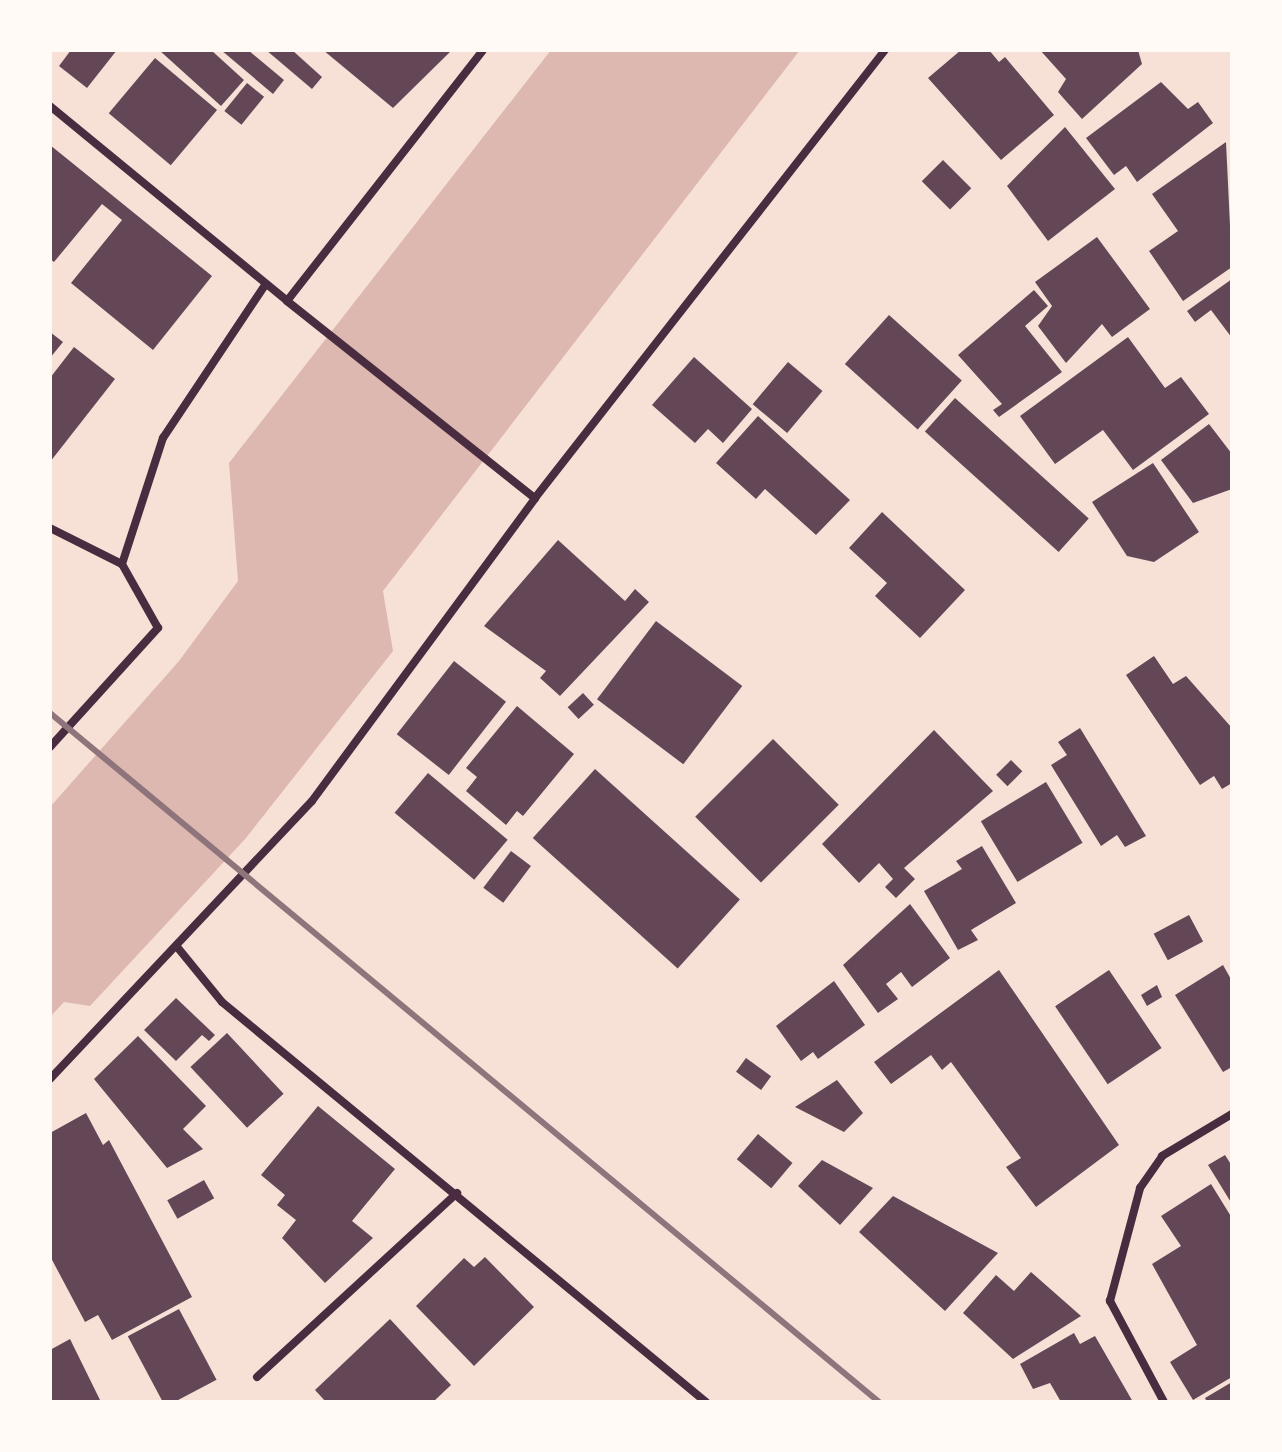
<!DOCTYPE html>
<html>
<head>
<meta charset="utf-8">
<style>
	body { margin:0 }
	#map { position:relative; width:1282px; height:1452px; overflow:hidden; background:#f7e1d7; font-family:Poppins,sans-serif }
	div>[style] { position:absolute }
	.water>* { inset:0; background:#dcb8b0 }
	.building>* { inset:0; background:#644757; transform-origin:0 0 }
	.minor>* { height:8px; margin:-4px; padding:0 4px; transform-origin:4px; border-radius:4px; background:#4a2c40 }
	.rail>* { height:6px; margin:-3px; padding:0 3px; transform-origin:3px; border-radius:3px; background:#8f747c }
	span { translate:-50% -50%; white-space:nowrap; text-align:center; line-height:1.15; -webkit-text-stroke:7px #fffaf5; paint-order:stroke }
	.frame { position:absolute; inset:0; border:52px solid #fffaf5; pointer-events:none }
</style>
</head>
<body>
<div id="map">
	<div class="water">
		<i style="clip-path:polygon(551px 50px,800px 50px,383px 591px,393px 651px,246px 838px,90px 1006px,64px 1002px,50px 1017px,50px 807px,179px 661px,238px 581px,229px 463px)"></i>
	</div>
	<div class="building">
		<i style="clip-path:polygon(71px 50px,117px 50px,87px 88px,59px 66px)"></i>
		<i style="clip-path:polygon(159px 50px,211px 50px,244px 80px,221px 106px)"></i>
		<i style="clip-path:polygon(221px 50px,248px 50px,284px 80px,273px 94px)"></i>
		<i style="clip-path:polygon(266px 50px,292px 50px,322px 77px,312px 89px)"></i>
		<i style="clip-path:polygon(323px 50px,452px 50px,393px 108px)"></i>
		<i style="clip-path:polygon(961px 50px,989px 50px,999px 62px,1005px 57px,1054px 115px,1001px 160px,928px 78px)"></i>
		<i style="clip-path:polygon(1040px 50px,1138px 50px,1142px 64px,1082px 119px,1058px 92px,1066px 79px)"></i>
		<i style="left:155px;top:58px;width:81px;height:72px;rotate:40deg"></i>
		<i style="clip-path:polygon(1161px 82px,1188px 109px,1198px 102px,1213px 123px,1137px 182px,1126px 166px,1114px 175px,1086px 138px)"></i>
		<i style="left:247px;top:83px;width:22px;height:36px;rotate:39deg"></i>
		<i style="clip-path:polygon(1065px 127px,1115px 189px,1048px 241px,1007px 186px)"></i>
		<i style="clip-path:polygon(1226px 142px,1232px 267px,1183px 301px,1149px 251px,1178px 231px,1152px 194px)"></i>
		<i style="clip-path:polygon(50px 145px,212px 276px,153px 350px,71px 283px,122px 220px,102px 204px,54px 262px,50px 259px)"></i>
		<i style="left:943px;top:160px;width:40px;height:30px;rotate:45deg"></i>
		<i style="clip-path:polygon(1097px 237px,1150px 309px,1112px 337px,1102px 324px,1066px 363px,1038px 326px,1052px 306px,1035px 282px)"></i>
		<i style="clip-path:polygon(1232px 279px,1232px 338px,1211px 310px,1195px 322px,1187px 311px)"></i>
		<i style="clip-path:polygon(1034px 290px,1048px 306px,1025px 326px,1062px 372px,999px 417px,993px 410px,1002px 404px,958px 355px)"></i>
		<i style="left:889px;top:315px;width:98px;height:66px;rotate:42deg"></i>
		<i style="clip-path:polygon(50px 332px,63px 342px,50px 358px)"></i>
		<i style="clip-path:polygon(1128px 337px,1165px 388px,1181px 377px,1209px 414px,1133px 470px,1103px 430px,1055px 464px,1020px 416px)"></i>
		<i style="clip-path:polygon(74px 347px,115px 379px,50px 462px,50px 378px)"></i>
		<i style="clip-path:polygon(694px 357px,752px 409px,723px 443px,708px 429px,695px 443px,652px 405px)"></i>
		<i style="left:788px;top:362px;width:45px;height:55px;rotate:40deg"></i>
		<i style="left:955px;top:398px;width:180px;height:45px;rotate:42deg"></i>
		<i style="clip-path:polygon(758px 416px,850px 500px,816px 535px,765px 489px,756px 499px,716px 463px)"></i>
		<i style="clip-path:polygon(1209px 424px,1232px 454px,1232px 489px,1193px 503px,1161px 460px)"></i>
		<i style="clip-path:polygon(1153px 463px,1199px 532px,1154px 562px,1127px 556px,1092px 502px)"></i>
		<i style="clip-path:polygon(882px 512px,965px 590px,920px 638px,875px 596px,887px 583px,849px 548px)"></i>
		<i style="clip-path:polygon(558px 540px,625px 601px,635px 589px,649px 602px,560px 696px,540px 678px,546px 671px,484px 626px)"></i>
		<i style="left:656px;top:621px;width:108px;height:98px;rotate:37deg"></i>
		<i style="clip-path:polygon(1154px 656px,1173px 684px,1186px 676px,1232px 728px,1232px 783px,1222px 789px,1214px 776px,1200px 785px,1126px 675px)"></i>
		<i style="left:454px;top:661px;width:66px;height:93px;rotate:38deg"></i>
		<i style="left:583px;top:693px;width:16px;height:21px;rotate:47deg"></i>
		<i style="clip-path:polygon(517px 706px,574px 754px,523px 816px,517px 811px,506px 825px,466px 791px,477px 777px,466px 768px)"></i>
		<i style="clip-path:polygon(1080px 728px,1146px 836px,1125px 847px,1117px 835px,1101px 846px,1051px 765px,1067px 755px,1058px 742px)"></i>
		<i style="clip-path:polygon(934px 730px,993px 791px,904px 868px,915px 879px,896px 898px,885px 887px,893px 879px,879px 863px,859px 883px,822px 844px)"></i>
		<i style="left:773px;top:739px;width:93px;height:110px;rotate:45deg"></i>
		<i style="left:1011px;top:760px;width:16px;height:21px;rotate:45deg"></i>
		<i style="left:595px;top:769px;width:195px;height:93px;rotate:42deg"></i>
		<i style="left:428px;top:773px;width:104px;height:52px;rotate:40deg"></i>
		<i style="left:1046px;top:782px;width:71px;height:76px;rotate:59deg"></i>
		<i style="clip-path:polygon(982px 846px,1016px 903px,971px 930px,978px 940px,958px 950px,924px 891px,962px 869px,956px 861px)"></i>
		<i style="left:511px;top:851px;width:25px;height:46px;rotate:37deg"></i>
		<i style="clip-path:polygon(910px 904px,950px 958px,912px 987px,901px 972px,886px 984px,898px 999px,878px 1013px,843px 965px)"></i>
		<i style="left:1189px;top:915px;width:30px;height:40px;rotate:62deg"></i>
		<i style="clip-path:polygon(1223px 965px,1232px 981px,1232px 1067px,1223px 1072px,1175px 995px)"></i>
		<i style="clip-path:polygon(999px 970px,1119px 1145px,1036px 1207px,1006px 1167px,1021px 1158px,951px 1062px,942px 1070px,931px 1055px,891px 1084px,874px 1062px)"></i>
		<i style="left:1109px;top:970px;width:94px;height:65px;rotate:56deg"></i>
		<i style="clip-path:polygon(834px 981px,865px 1025px,818px 1059px,813px 1052px,801px 1061px,776px 1026px)"></i>
		<i style="clip-path:polygon(1157px 985px,1162px 997px,1147px 1006px,1141px 995px)"></i>
		<i style="clip-path:polygon(176px 998px,215px 1035px,209px 1041px,202px 1035px,176px 1061px,144px 1030px)"></i>
		<i style="left:227px;top:1033px;width:83px;height:50px;rotate:47deg"></i>
		<i style="clip-path:polygon(138px 1036px,206px 1106px,183px 1129px,203px 1149px,167px 1168px,94px 1079px)"></i>
		<i style="left:746px;top:1058px;width:31px;height:17px;rotate:36deg"></i>
		<i style="clip-path:polygon(837px 1080px,863px 1113px,844px 1132px,795px 1107px)"></i>
		<i style="clip-path:polygon(318px 1106px,395px 1169px,352px 1221px,373px 1238px,325px 1283px,282px 1238px,296px 1220px,277px 1205px,285px 1195px,261px 1175px)"></i>
		<i style="clip-path:polygon(86px 1113px,103px 1145px,109px 1140px,192px 1297px,112px 1340px,98px 1315px,85px 1322px,50px 1256px,50px 1133px)"></i>
		<i style="left:758px;top:1134px;width:45px;height:33px;rotate:40deg"></i>
		<i style="clip-path:polygon(1225px 1155px,1232px 1166px,1232px 1204px,1208px 1165px)"></i>
		<i style="clip-path:polygon(822px 1160px,873px 1188px,840px 1225px,798px 1186px)"></i>
		<i style="left:204px;top:1180px;width:21px;height:42px;rotate:61deg"></i>
		<i style="clip-path:polygon(1211px 1184px,1232px 1218px,1232px 1377px,1193px 1400px,1170px 1362px,1197px 1345px,1152px 1264px,1181px 1246px,1161px 1216px)"></i>
		<i style="clip-path:polygon(893px 1196px,998px 1253px,945px 1311px,859px 1232px)"></i>
		<i style="clip-path:polygon(485px 1257px,534px 1307px,474px 1366px,416px 1306px,464px 1258px,474px 1267px)"></i>
		<i style="clip-path:polygon(1031px 1272px,1081px 1316px,1013px 1359px,963px 1313px,996px 1275px,1014px 1291px)"></i>
		<i style="left:179px;top:1309px;width:80px;height:58px;rotate:62deg"></i>
		<i style="clip-path:polygon(390px 1319px,451px 1385px,433px 1402px,326px 1402px,315px 1390px)"></i>
		<i style="clip-path:polygon(1074px 1333px,1080px 1344px,1095px 1336px,1133px 1402px,1061px 1402px,1050px 1383px,1033px 1389px,1020px 1364px)"></i>
		<i style="clip-path:polygon(70px 1339px,101px 1402px,50px 1402px,50px 1350px)"></i>
		<i style="clip-path:polygon(1232px 1382px,1232px 1402px,1207px 1402px,1205px 1398px)"></i>
	</div>
	<div class="minor">
		<i style="left:50px;top:106px;width:307px;rotate:39.4deg"></i>
		<i style="left:287px;top:301px;width:318px;rotate:-52deg"></i>
		<i style="left:287px;top:301px;width:317px;rotate:38.5deg"></i>
		<i style="left:50px;top:528px;width:80px;rotate:26.6deg"></i>
		<i style="left:122px;top:564px;width:133px;rotate:-72deg"></i>
		<i style="left:163px;top:438px;width:184px;rotate:-56.3deg"></i>
		<i style="left:50px;top:747px;width:161px;rotate:-47.8deg"></i>
		<i style="left:158px;top:628px;width:73px;rotate:-119.4deg"></i>
		<i style="left:178px;top:948px;width:70px;rotate:50.8deg"></i>
		<i style="left:222px;top:1002px;width:628px;rotate:39.57deg"></i>
		<i style="left:50px;top:1079px;width:382px;rotate:-46.7deg"></i>
		<i style="left:312px;top:801px;width:376px;rotate:-53.6deg"></i>
		<i style="left:535px;top:498px;width:569px;rotate:-52deg"></i>
		<i style="left:257px;top:1377px;width:272px;rotate:-42.6deg"></i>
		<i style="left:1164px;top:1402px;width:115px;rotate:-118.1deg"></i>
		<i style="left:1110px;top:1301px;width:117px;rotate:-75.1deg"></i>
		<i style="left:1140px;top:1188px;width:39px;rotate:-55deg"></i>
		<i style="left:1162px;top:1156px;width:82px;rotate:-31deg"></i>
	</div>
	<div class="rail">
		<i style="left:50px;top:713px;width:1078px;rotate:39.73deg"></i>
	</div>
	<div class="frame"></div>
</div>
</body>
</html>
